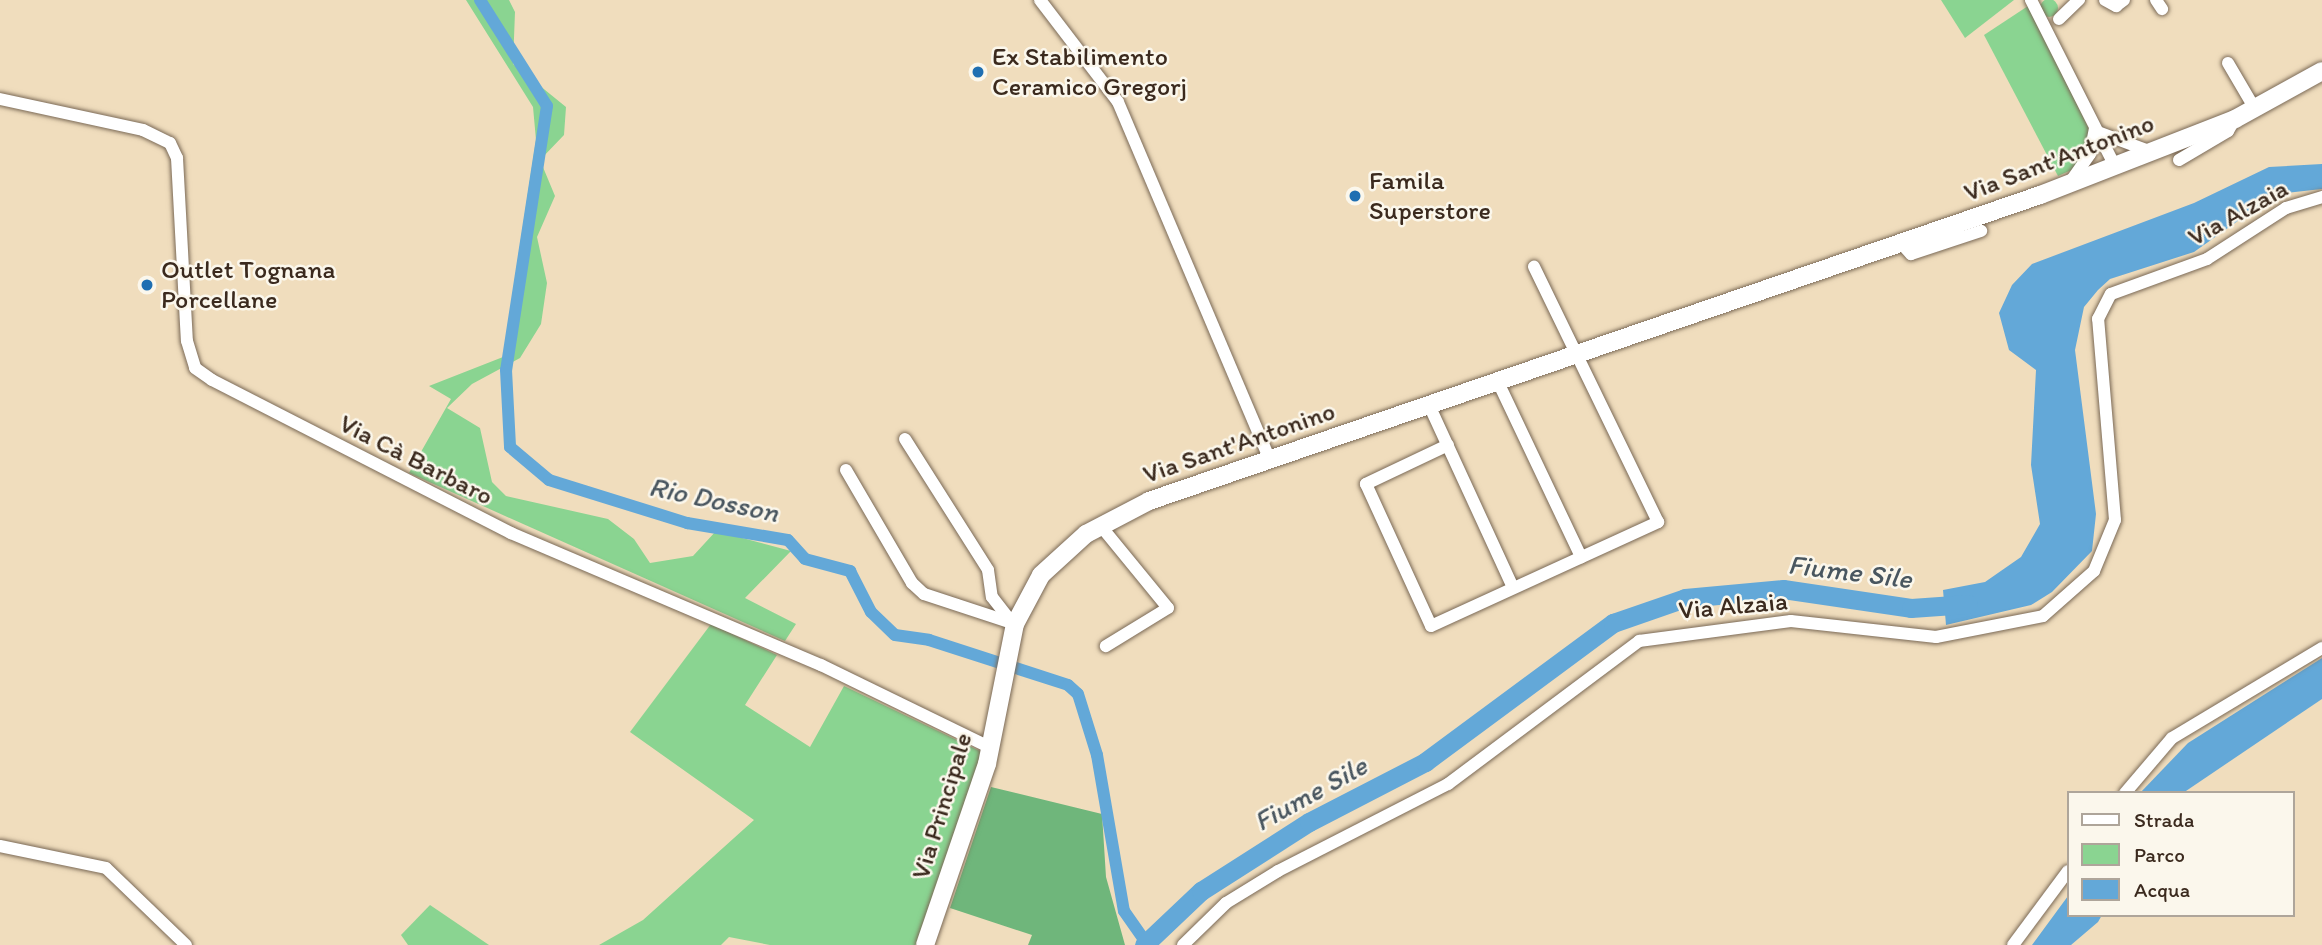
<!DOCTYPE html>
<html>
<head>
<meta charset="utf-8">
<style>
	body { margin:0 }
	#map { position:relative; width:2322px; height:945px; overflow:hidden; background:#f0ddbd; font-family:Itim,sans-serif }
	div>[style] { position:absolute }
	.green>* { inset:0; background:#8ad491 }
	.round { border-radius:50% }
	.forest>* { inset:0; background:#6fb67b }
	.water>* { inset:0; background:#63a8d8 }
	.canal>* { height:12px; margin:-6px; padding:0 6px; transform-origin:6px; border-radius:6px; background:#63a8d8 }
	.river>* { height:19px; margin:-9.5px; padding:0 9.5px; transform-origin:9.5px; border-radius:9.5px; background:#63a8d8 }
	.roads { filter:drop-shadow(0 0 2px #7a6956) drop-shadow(0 0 2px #7a6956) }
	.street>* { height:12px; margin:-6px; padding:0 6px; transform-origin:6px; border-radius:6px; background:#fff }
	.secondary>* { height:18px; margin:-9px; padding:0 9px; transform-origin:9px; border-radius:9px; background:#fff }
	.dots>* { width:19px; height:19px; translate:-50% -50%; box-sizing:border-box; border:4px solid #fbf7ec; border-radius:50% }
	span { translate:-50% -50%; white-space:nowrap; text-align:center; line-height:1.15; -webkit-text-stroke:5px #fbf7ec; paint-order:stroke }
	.poi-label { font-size:26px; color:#3b2a1e }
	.left { translate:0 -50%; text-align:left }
	.street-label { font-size:26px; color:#3b2a1e }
	.water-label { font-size:28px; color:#49565f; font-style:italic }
	.legend { position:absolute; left:2067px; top:791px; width:228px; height:126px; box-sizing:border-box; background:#fbf7ec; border:2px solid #aea59a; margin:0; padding:9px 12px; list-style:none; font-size:21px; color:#3b2a1e }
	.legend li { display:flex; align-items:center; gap:14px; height:35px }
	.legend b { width:35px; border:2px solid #aea59a }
</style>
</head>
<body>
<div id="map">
	<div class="green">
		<i class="round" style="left:2040px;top:-1px;width:18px;height:18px"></i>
		<i style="clip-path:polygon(466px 0,509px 0,515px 12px,513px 64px,566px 107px,564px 135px,540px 160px,555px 196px,537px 237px,547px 283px,541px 324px,520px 358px,472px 384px,447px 408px,480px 428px,492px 482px,506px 496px,608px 519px,634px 539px,650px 563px,693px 556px,716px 531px,791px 551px,745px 598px,796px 624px,785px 641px,409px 473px,451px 399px,429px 386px,503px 357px,536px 140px,533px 107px)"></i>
		<i style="clip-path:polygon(1941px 0,2014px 0,1965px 38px)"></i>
		<i style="clip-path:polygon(2028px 6px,2089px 129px,2089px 145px,2076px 168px,2058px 176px,1984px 35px)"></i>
		<i style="clip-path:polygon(711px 624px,777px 655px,745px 705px,810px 747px,844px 686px,982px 752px,916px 945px,770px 945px,729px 937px,721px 945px,599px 945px,643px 920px,754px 820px,630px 732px)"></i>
		<i style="clip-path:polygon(430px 905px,489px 945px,408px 945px,401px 935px)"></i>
	</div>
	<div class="forest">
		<i style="clip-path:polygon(991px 787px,1102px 814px,1106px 877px,1125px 945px,1028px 945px,1032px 935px,950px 908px)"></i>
	</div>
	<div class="water">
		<i style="clip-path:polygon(2322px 164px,2322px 189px,2276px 194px,2194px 252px,2110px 279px,2098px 290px,2084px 307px,2075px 350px,2096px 514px,2092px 551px,2052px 592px,2031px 605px,1946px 625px,1943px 590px,1985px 582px,2021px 557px,2040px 524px,2031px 465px,2036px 370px,2009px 350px,1999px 313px,2012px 285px,2032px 264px,2194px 203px,2269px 167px)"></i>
		<i style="clip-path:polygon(2322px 658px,2322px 699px,2183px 793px,2140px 793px,2188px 743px)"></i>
		<i style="clip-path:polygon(2068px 896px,2068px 915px,2102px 915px,2098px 922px,2071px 945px,2032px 945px)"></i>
	</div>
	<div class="canal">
		<i style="left:480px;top:0;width:125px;rotate:57.7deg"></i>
		<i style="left:547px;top:106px;width:267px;rotate:98.8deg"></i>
		<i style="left:506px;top:370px;width:77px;rotate:87deg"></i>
		<i style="left:510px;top:447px;width:51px;rotate:40.2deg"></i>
		<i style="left:549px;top:480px;width:145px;rotate:17.3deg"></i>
		<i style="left:687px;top:523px;width:102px;rotate:9.6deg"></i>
		<i style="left:788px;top:540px;width:25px;rotate:48deg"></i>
		<i style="left:805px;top:559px;width:47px;rotate:14.9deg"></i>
		<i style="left:850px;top:571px;width:46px;rotate:62.9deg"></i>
		<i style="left:871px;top:612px;width:33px;rotate:44deg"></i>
		<i style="left:895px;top:635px;width:34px;rotate:8deg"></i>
		<i style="left:929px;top:640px;width:146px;rotate:17.9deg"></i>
		<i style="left:1068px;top:685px;width:13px;rotate:42deg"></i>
		<i style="left:1078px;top:694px;width:64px;rotate:72.7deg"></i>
		<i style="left:1097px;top:755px;width:158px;rotate:80.2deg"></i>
		<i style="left:1124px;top:911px;width:39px;rotate:55deg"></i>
	</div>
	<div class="river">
		<i style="left:1144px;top:945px;width:79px;rotate:-43.5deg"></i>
		<i style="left:1201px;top:891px;width:128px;rotate:-32.6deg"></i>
		<i style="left:1309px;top:822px;width:131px;rotate:-27.3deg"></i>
		<i style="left:1425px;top:762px;width:234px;rotate:-36.5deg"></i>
		<i style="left:1613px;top:623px;width:76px;rotate:-19.1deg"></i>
		<i style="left:1685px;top:598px;width:98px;rotate:-5.2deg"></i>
		<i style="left:1783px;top:589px;width:129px;rotate:8.4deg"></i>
		<i style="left:1911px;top:608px;width:57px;rotate:-4deg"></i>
	</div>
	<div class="roads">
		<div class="street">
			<i style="left:1040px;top:0;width:128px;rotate:52.6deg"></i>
			<i style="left:1118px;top:102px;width:389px;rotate:67deg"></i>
			<i style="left:2031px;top:0;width:186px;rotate:63.2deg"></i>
			<i style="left:2105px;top:0;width:13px;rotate:29deg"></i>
			<i style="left:2116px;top:6px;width:10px;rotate:-37deg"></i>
			<i style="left:2156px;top:0;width:11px;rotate:56deg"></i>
			<i style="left:2059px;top:19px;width:28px;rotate:-44deg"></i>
			<i style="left:2228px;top:63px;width:53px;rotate:59.6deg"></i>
			<i style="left:0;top:99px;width:146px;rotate:12.2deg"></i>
			<i style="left:143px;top:130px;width:30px;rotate:26deg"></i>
			<i style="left:170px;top:143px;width:17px;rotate:65deg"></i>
			<i style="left:177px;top:158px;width:183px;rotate:86.9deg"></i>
			<i style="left:187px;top:341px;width:28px;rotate:73deg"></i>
			<i style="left:195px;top:368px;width:21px;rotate:35deg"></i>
			<i style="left:212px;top:380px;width:336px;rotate:27.1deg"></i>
			<i style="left:511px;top:533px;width:337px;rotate:23.1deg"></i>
			<i style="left:821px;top:665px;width:189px;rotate:26deg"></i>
			<i style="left:2098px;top:132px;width:54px;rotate:20.4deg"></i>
			<i style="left:2179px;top:160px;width:57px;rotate:-30.6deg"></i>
			<i style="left:2228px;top:131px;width:14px;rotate:-60deg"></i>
			<i style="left:2071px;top:181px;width:33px;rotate:-55deg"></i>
			<i style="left:2090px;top:154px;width:25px;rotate:-79deg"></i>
			<i style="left:1901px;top:243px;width:15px;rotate:48deg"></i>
			<i style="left:1911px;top:254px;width:74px;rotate:-18.2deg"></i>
			<i style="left:1498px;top:382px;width:194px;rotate:64.6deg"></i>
			<i style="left:1429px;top:405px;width:201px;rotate:65.3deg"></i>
			<i style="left:905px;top:439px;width:155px;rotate:57.6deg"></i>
			<i style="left:988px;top:570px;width:27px;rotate:82deg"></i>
			<i style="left:992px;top:597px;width:31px;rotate:52deg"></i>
			<i style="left:1448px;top:445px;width:91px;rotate:154.6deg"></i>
			<i style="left:1366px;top:484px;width:156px;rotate:65.4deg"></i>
			<i style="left:1431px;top:626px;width:250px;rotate:-24.6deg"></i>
			<i style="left:1658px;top:522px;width:284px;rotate:-115.9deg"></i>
			<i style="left:846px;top:470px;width:131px;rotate:59.7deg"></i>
			<i style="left:912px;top:583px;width:16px;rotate:43deg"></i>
			<i style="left:924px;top:594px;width:96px;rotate:18.2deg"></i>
			<i style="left:1100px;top:525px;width:107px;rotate:50.7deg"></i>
			<i style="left:1168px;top:608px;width:73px;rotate:148.5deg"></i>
			<i style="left:2125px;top:793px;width:72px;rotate:-49.5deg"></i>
			<i style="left:2172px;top:738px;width:175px;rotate:-31deg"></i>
			<i style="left:0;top:846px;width:108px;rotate:11.7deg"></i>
			<i style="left:106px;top:868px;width:111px;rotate:43.9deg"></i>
			<i style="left:1183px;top:945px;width:60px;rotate:-44.3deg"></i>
			<i style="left:1226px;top:903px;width:61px;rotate:-31.6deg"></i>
			<i style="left:1278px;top:871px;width:191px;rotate:-27.1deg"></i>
			<i style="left:1448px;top:784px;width:239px;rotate:-36.8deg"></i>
			<i style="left:1639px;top:641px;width:153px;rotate:-7.5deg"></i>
			<i style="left:1791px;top:621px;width:146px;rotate:6.3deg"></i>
			<i style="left:1936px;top:637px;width:109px;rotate:-11.1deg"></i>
			<i style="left:2043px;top:616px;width:68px;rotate:-41.4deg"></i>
			<i style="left:2094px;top:571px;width:55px;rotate:-67.6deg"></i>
			<i style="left:2115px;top:520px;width:202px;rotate:-94.8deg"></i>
			<i style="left:2098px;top:319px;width:28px;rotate:-63deg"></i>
			<i style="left:2111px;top:294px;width:102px;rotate:-20deg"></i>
			<i style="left:2207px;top:259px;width:94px;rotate:-32.8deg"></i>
			<i style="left:2286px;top:208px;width:38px;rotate:-17deg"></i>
			<i style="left:2013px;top:945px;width:92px;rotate:-53.4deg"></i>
		</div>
		<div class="secondary">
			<i style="left:925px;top:945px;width:191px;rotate:-71.1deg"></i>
			<i style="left:987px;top:764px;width:143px;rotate:-78.7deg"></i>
			<i style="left:1015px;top:624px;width:55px;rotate:-62deg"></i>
			<i style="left:1041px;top:575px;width:61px;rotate:-42.3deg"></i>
			<i style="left:1086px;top:534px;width:71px;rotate:-27.6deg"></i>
			<i style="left:1149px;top:501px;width:942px;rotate:-18.95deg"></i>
			<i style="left:2040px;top:195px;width:209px;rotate:-21.3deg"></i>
			<i style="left:2235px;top:119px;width:99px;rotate:-28.9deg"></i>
		</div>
	</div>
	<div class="dots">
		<i style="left:978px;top:72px;background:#1f6fb2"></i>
		<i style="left:1355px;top:196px;background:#1f6fb2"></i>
		<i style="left:147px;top:285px;background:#1f6fb2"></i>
	</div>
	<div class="poi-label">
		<span class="left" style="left:992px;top:72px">Ex Stabilimento<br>Ceramico Gregorj</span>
		<span class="left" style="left:1369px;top:196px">Famila<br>Superstore</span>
		<span class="left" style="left:161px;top:285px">Outlet Tognana<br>Porcellane</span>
	</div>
	<div class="street-label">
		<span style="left:2059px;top:158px;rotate:-21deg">Via Sant'Antonino</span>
		<span style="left:2238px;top:213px;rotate:-29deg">Via Alzaia</span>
		<span style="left:1239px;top:443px;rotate:-19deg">Via Sant'Antonino</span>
		<span style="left:416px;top:460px;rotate:27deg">Via Cà Barbaro</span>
		<span style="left:1733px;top:606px;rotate:-5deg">Via Alzaia</span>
		<span style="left:942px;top:806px;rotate:-73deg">Via Principale</span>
	</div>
	<div class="water-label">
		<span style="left:714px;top:499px;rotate:12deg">Rio Dosson</span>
		<span style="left:1850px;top:571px;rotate:7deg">Fiume Sile</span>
		<span style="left:1310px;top:793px;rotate:-29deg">Fiume Sile</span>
	</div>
	<ul class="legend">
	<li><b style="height:9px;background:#fff"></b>Strada</li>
	<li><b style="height:19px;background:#8ad491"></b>Parco</li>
	<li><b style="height:19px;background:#63a8d8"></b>Acqua</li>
	</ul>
</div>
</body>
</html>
